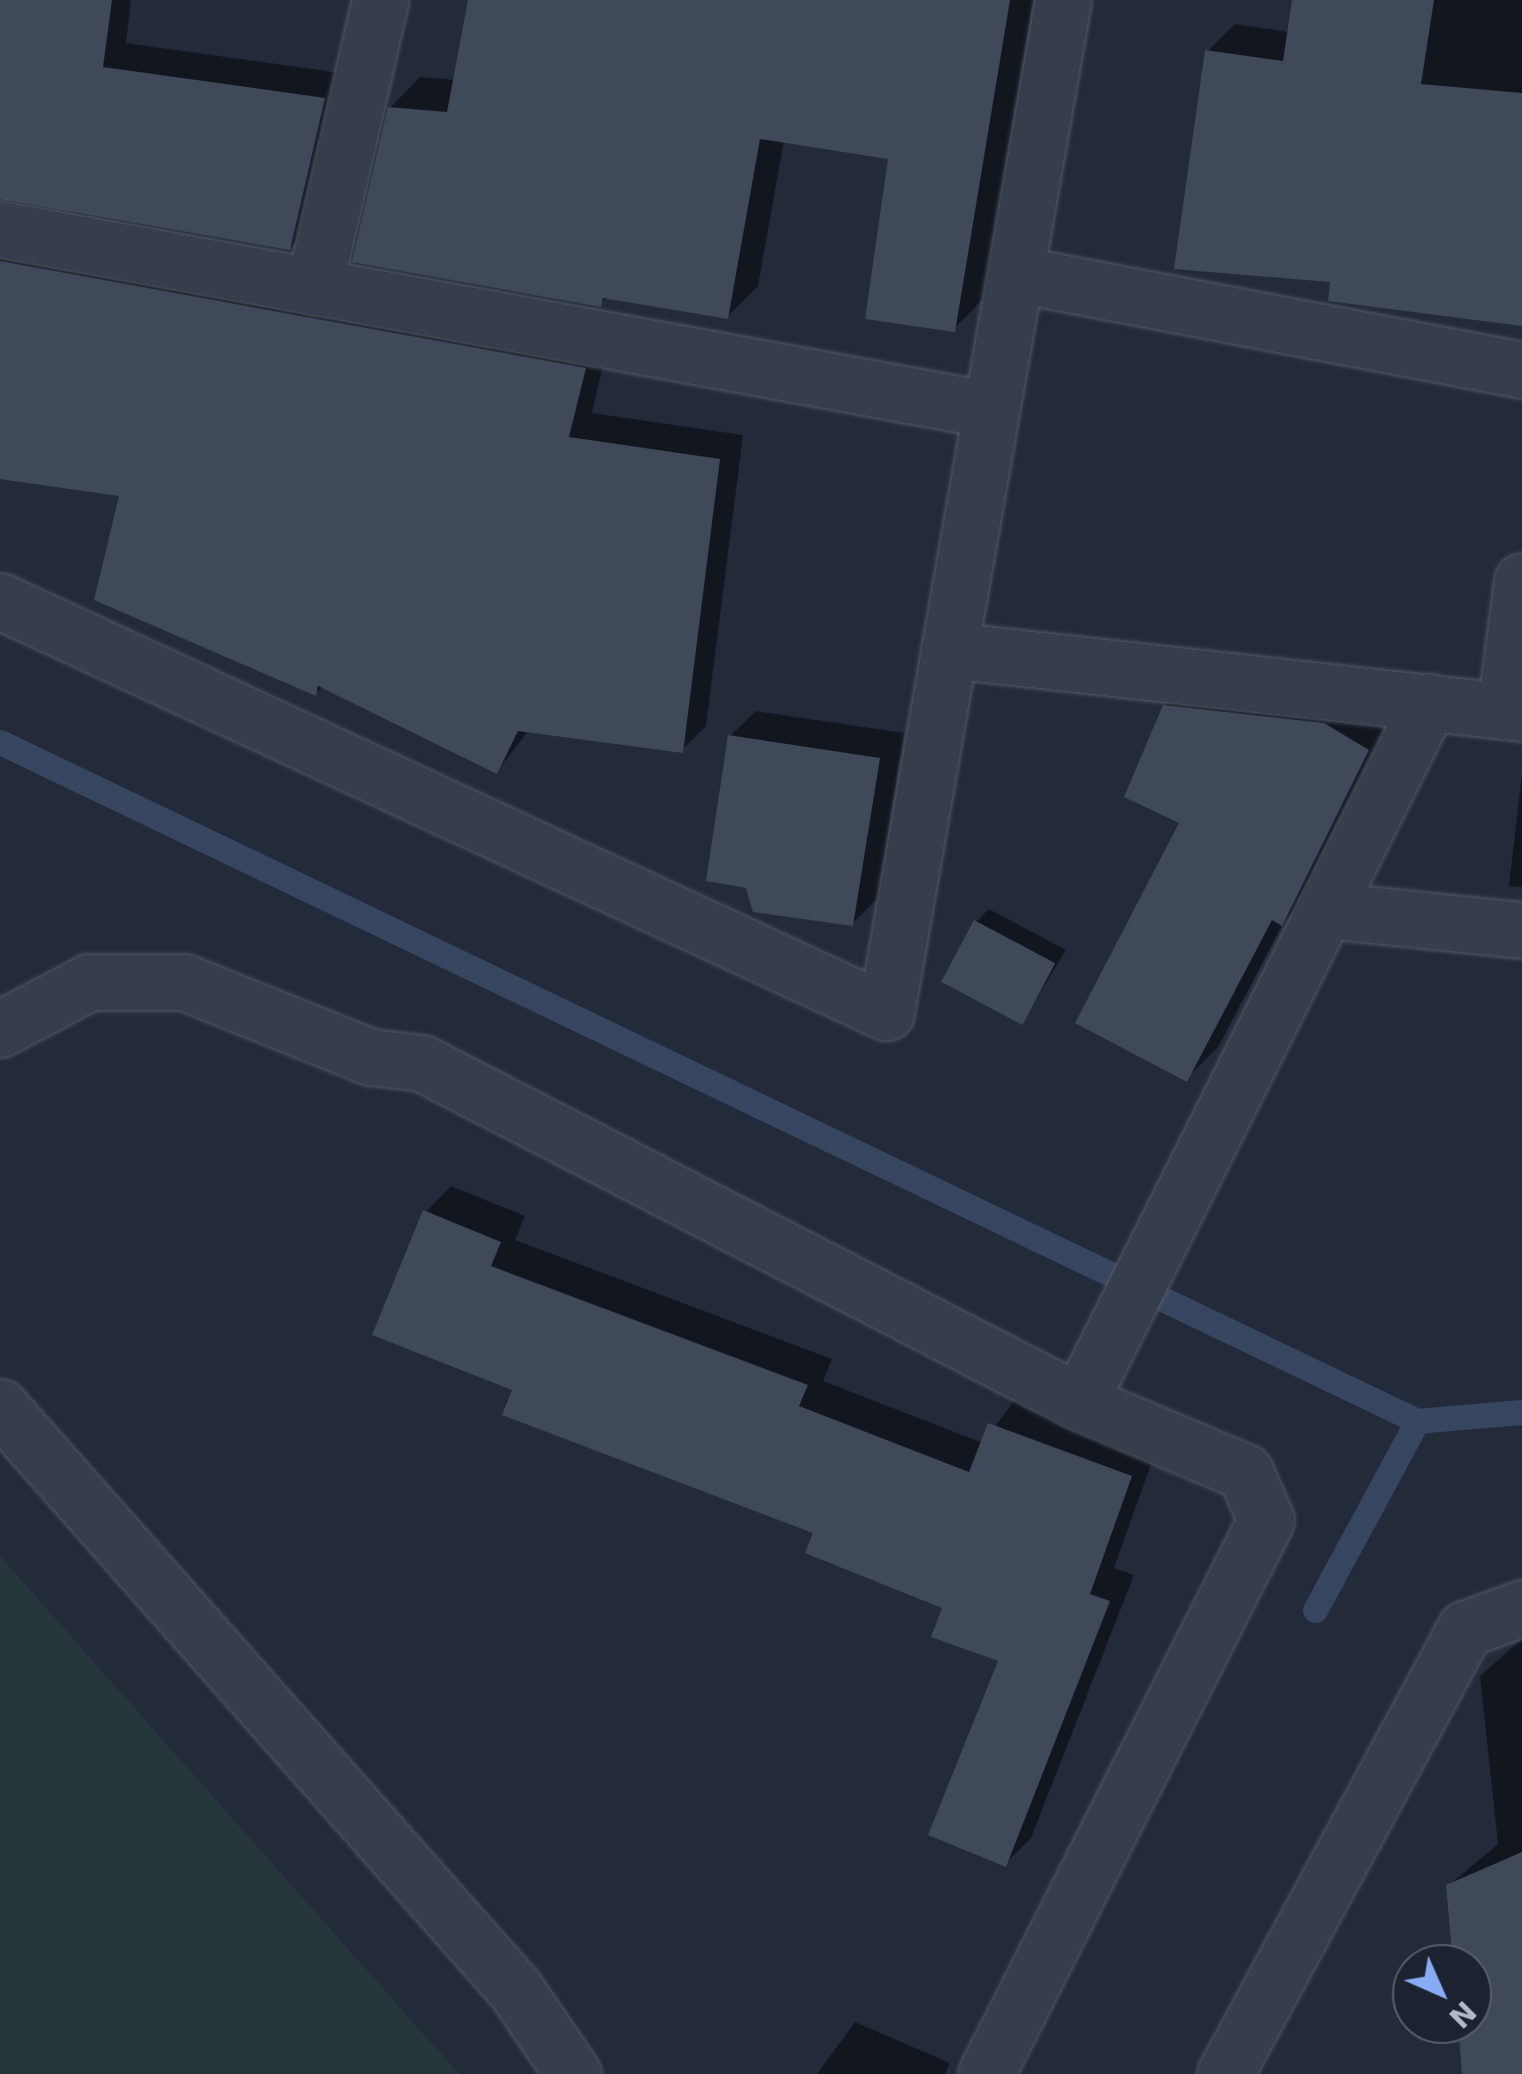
<!DOCTYPE html>
<html>
<head>
<meta charset="utf-8">
<style>
	body { margin:0 }
	#map { position:relative; width:1522px; height:2074px; overflow:hidden; background:#232b3a; font-family:"DejaVu Sans",sans-serif }
	div>[style] { position:absolute }
	.green>* { inset:0; background:#25373b }
	.shadow>* { inset:0; background:#0007 }
	.stream>* { height:25px; margin:-12.5px; padding:0 12.5px; transform-origin:12.5px; border-radius:12.5px; background:#364661 }
	.building>* { inset:0; background:#3f4959; transform-origin:0 0 }
	.roads { filter:drop-shadow(0 0 2px #515865) drop-shadow(0 0 2px #515865) }
	.minor>* { height:55px; margin:-27.5px; padding:0 27.5px; transform-origin:27.5px; border-radius:27.5px; background:#363d4b }
	span { translate:-50% -50%; white-space:nowrap; text-align:center; line-height:1.15; -webkit-text-stroke:8px #1c222f; paint-order:stroke }
	.north { position:absolute; left:1392px; top:1944px; width:100px; height:100px; box-sizing:border-box; background:#1c222f; border:2px solid #585e6b; border-radius:50%; rotate:135deg; font-size:28px; font-weight:700; line-height:40px; text-align:center; color:#b1b8c6 }
	.north::after { content:''; display:block; margin:auto; width:35px; height:45px; background:#88abf5; clip-path:polygon(50% 0,100% 100%,50% 72%,0 100%) }
</style>
</head>
<body>
<div id="map">
	<div class="green">
		<i style="clip-path:polygon(0 1556px,459px 2074px,0 2074px)"></i>
	</div>
	<div class="shadow">
		<i style="clip-path:polygon(0 0,131px 0,126px 43px,348px 74px,314px 223px,290px 248px,0 197px)"></i>
		<i style="clip-path:polygon(470px 0,1033px 0,984px 298px,954px 329px,891px 157px,784px 140px,758px 286px,727px 317px,608px 296px,600px 304px,390px 108px,420px 77px,455px 80px)"></i>
		<i style="clip-path:polygon(1294px 0,1522px 0,1522px 323px,1331px 299px,1333px 279px,1207px 52px,1235px 24px,1290px 32px)"></i>
		<i style="clip-path:polygon(0 219px,608px 344px,592px 413px,743px 435px,706px 726px,682px 750px,529px 730px,497px 771px,323px 686px,315px 694px,122px 494px,0 476px)"></i>
		<i style="clip-path:polygon(1197px 674px,1399px 718px,1313px 891px,1285px 920px,1218px 1047px,1186px 1079px,1183px 821px,1165px 706px)"></i>
		<i style="clip-path:polygon(756px 711px,904px 733px,878px 898px,852px 924px,730px 736px)"></i>
		<i style="clip-path:polygon(1522px 773px,1522px 887px,1509px 886px)"></i>
		<i style="clip-path:polygon(989px 909px,1066px 950px,1023px 1021px,976px 922px)"></i>
		<i style="clip-path:polygon(451px 1186px,525px 1216px,515px 1240px,832px 1359px,823px 1381px,983px 1443px,1016px 1398px,1156px 1450px,1114px 1568px,1134px 1575px,1031px 1838px,1005px 1864px,1001px 1660px,945px 1606px,816px 1531px,516px 1388px,426px 1212px)"></i>
		<i style="clip-path:polygon(1522px 1639px,1522px 2074px,1465px 2074px,1460px 2024px,1472px 2024px,1472px 1964px,1455px 1964px,1448px 1886px,1498px 1844px,1480px 1676px)"></i>
		<i style="clip-path:polygon(855px 2022px,950px 2063px,945px 2074px,817px 2074px)"></i>
	</div>
	<div class="stream">
		<i style="left:0;top:742px;width:1571px;rotate:25.6deg"></i>
		<i style="left:1417px;top:1421px;width:105px;rotate:-4.9deg"></i>
		<i style="left:1315px;top:1610px;width:215px;rotate:-61.6deg"></i>
	</div>
	<div class="building">
		<i style="clip-path:polygon(0 0,112px 0,103px 67px,325px 98px,290px 250px,0 199px)"></i>
		<i style="clip-path:polygon(468px 0,1010px 0,955px 332px,865px 319px,888px 159px,760px 139px,728px 319px,603px 298px,601px 307px,352px 262px,388px 107px,447px 112px)"></i>
		<i style="clip-path:polygon(1292px 0,1434px 0,1421px 84px,1522px 93px,1522px 326px,1328px 301px,1330px 282px,1174px 269px,1205px 50px,1283px 61px)"></i>
		<i style="clip-path:polygon(0 261px,586px 368px,569px 437px,720px 459px,683px 753px,518px 731px,497px 774px,318px 686px,316px 696px,94px 600px,119px 496px,0 479px)"></i>
		<i style="clip-path:polygon(1163px 705px,1324px 723px,1369px 750px,1282px 926px,1272px 920px,1187px 1082px,1075px 1023px,1179px 823px,1124px 797px)"></i>
		<i style="clip-path:polygon(728px 735px,880px 758px,853px 926px,753px 912px,746px 888px,706px 881px)"></i>
		<i style="left:974px;top:920px;width:92px;height:70px;rotate:28deg"></i>
		<i style="clip-path:polygon(423px 1210px,501px 1242px,491px 1266px,808px 1385px,799px 1406px,969px 1472px,988px 1423px,1132px 1476px,1090px 1594px,1110px 1601px,1006px 1867px,928px 1835px,998px 1661px,931px 1637px,942px 1608px,805px 1553px,813px 1533px,502px 1415px,512px 1390px,372px 1335px)"></i>
		<i style="clip-path:polygon(1522px 1852px,1522px 2074px,1462px 2074px,1458px 2024px,1472px 2024px,1472px 1964px,1453px 1964px,1446px 1885px)"></i>
	</div>
	<div class="roads">
		<div class="minor">
			<i style="left:0;top:229px;width:1007px;rotate:10.35deg"></i>
			<i style="left:1016px;top:274px;width:515px;rotate:10.74deg"></i>
			<i style="left:314px;top:287px;width:294px;rotate:-77deg"></i>
			<i style="left:0;top:601px;width:977px;rotate:24.89deg"></i>
			<i style="left:886px;top:1012px;width:1027px;rotate:-80.08deg"></i>
			<i style="left:949px;top:650px;width:576px;rotate:6.27deg"></i>
			<i style="left:1505px;top:711px;width:131px;rotate:-82.5deg"></i>
			<i style="left:1325px;top:910px;width:198px;rotate:5.8deg"></i>
			<i style="left:0;top:1029px;width:101px;rotate:-27.8deg"></i>
			<i style="left:89px;top:982px;width:95px"></i>
			<i style="left:184px;top:982px;width:201px;rotate:21.9deg"></i>
			<i style="left:371px;top:1057px;width:51px;rotate:6.7deg"></i>
			<i style="left:422px;top:1063px;width:739px;rotate:27.29deg"></i>
			<i style="left:1079px;top:1402px;width:180px;rotate:22.9deg"></i>
			<i style="left:1245px;top:1472px;width:52px;rotate:66.4deg"></i>
			<i style="left:1266px;top:1520px;width:621px;rotate:116.81deg"></i>
			<i style="left:1079px;top:1402px;width:783px;rotate:-63.43deg"></i>
			<i style="left:0;top:1407px;width:777px;rotate:48.5deg"></i>
			<i style="left:515px;top:1989px;width:103px;rotate:55.7deg"></i>
			<i style="left:1225px;top:2074px;width:506px;rotate:-61.66deg"></i>
			<i style="left:1465px;top:1629px;width:61px;rotate:-20.2deg"></i>
		</div>
	</div>
	<div class="north">N</div>
</div>
</body>
</html>
